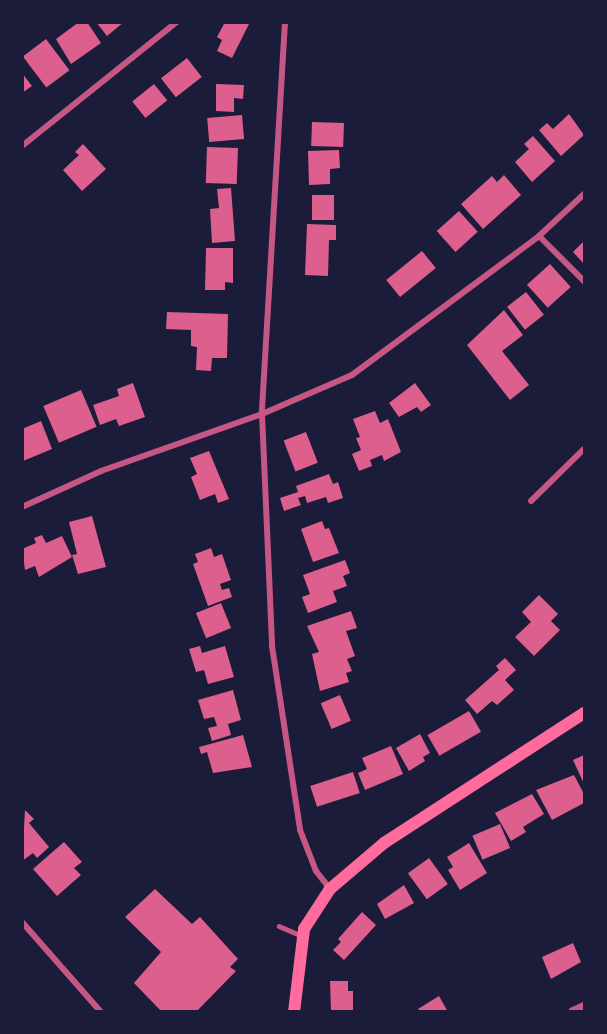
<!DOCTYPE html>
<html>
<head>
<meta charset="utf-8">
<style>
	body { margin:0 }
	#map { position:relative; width:607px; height:1034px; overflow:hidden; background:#1b1b3a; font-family:"PT Sans",sans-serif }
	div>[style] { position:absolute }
	.building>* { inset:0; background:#dd5f8e; transform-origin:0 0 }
	.service>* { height:4.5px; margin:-2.25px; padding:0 2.25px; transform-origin:2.25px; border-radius:2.25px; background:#c65784 }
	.minor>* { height:6px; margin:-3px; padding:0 3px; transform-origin:3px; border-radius:3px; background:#c65784 }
	.tertiary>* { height:10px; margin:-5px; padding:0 5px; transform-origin:5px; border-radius:5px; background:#c65784 }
	.secondary>* { height:12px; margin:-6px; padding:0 6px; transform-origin:6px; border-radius:6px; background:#ff6b9d }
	span { translate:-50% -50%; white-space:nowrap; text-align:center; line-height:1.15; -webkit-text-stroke:6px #1b1b3a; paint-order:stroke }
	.frame { position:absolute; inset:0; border:24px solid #1b1b3a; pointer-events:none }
</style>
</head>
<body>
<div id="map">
	<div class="building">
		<i style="clip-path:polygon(79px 22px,87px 22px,101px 43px,71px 64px,56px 39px)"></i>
		<i style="clip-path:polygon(96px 22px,124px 22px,107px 36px)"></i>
		<i style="clip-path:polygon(225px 22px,249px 24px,232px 58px,217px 51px,222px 40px,217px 37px)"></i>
		<i style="left:46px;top:39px;width:39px;height:29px;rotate:53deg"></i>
		<i style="left:187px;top:58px;width:24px;height:33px;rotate:52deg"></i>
		<i style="clip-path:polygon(22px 73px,32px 86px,22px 93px)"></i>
		<i style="left:154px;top:84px;width:21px;height:28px;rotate:51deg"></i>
		<i style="clip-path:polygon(216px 84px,244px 85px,243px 99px,234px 98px,234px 112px,216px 111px)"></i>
		<i style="clip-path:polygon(569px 114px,584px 135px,561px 156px,539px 130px,547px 123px,553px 129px)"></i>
		<i style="left:242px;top:115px;width:24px;height:35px;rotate:85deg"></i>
		<i style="left:312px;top:122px;width:32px;height:24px;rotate:2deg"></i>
		<i style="clip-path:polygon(533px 136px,555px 161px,532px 182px,515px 162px,529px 149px,524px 144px)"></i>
		<i style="clip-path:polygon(83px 144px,106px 169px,82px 191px,63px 170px,79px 155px,75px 152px)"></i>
		<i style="left:207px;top:147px;width:31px;height:36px;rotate:2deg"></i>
		<i style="clip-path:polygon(339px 150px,340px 168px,330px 169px,330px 184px,309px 185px,308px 151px)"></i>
		<i style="clip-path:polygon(504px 175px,521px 195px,483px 229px,461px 204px,492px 176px,497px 182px)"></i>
		<i style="clip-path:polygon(231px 188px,235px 241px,212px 243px,210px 209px,219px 208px,217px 189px)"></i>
		<i style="left:312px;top:195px;width:22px;height:25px"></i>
		<i style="left:459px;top:211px;width:28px;height:30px;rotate:48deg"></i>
		<i style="clip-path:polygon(307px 224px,336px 225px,336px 240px,329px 240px,328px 276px,305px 275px)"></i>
		<i style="clip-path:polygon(584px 241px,584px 264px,573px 252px)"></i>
		<i style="clip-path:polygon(206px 248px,233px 248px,233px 283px,225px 282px,225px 290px,205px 290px)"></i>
		<i style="left:422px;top:251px;width:22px;height:46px;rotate:51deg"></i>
		<i style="left:550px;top:264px;width:31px;height:31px;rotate:48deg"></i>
		<i style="left:526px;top:292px;width:29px;height:24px;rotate:52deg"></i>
		<i style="clip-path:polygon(504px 310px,523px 335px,502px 351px,529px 385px,510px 400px,467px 345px)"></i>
		<i style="clip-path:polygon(167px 312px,228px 314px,227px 358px,212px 358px,211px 371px,196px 370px,197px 347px,191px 346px,191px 330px,166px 329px)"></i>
		<i style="clip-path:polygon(133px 383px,145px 417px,119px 426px,116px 419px,100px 425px,93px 405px,119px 396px,117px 389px)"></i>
		<i style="clip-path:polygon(415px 383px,431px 405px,421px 412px,417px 407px,399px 417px,389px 403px)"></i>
		<i style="left:81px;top:390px;width:40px;height:41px;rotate:67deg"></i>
		<i style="clip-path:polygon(375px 411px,380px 423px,388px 419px,401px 452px,384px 461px,382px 455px,370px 460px,372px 466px,359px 471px,352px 454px,361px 450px,356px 438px,360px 437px,353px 419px)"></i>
		<i style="clip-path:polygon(41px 421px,52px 449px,23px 461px,22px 429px)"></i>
		<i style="left:306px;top:432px;width:33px;height:24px;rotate:69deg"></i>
		<i style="clip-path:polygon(209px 451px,229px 499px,218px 503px,215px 494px,200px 500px,191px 477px,197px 474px,190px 458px)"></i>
		<i style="clip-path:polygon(329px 474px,333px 484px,338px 482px,343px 498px,328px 503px,326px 497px,307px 503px,305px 496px,298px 498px,301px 505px,284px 511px,280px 498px,298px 492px,296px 486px)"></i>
		<i style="clip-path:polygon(92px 516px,106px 567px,78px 574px,72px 555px,77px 554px,69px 522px)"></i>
		<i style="clip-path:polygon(322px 521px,325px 529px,329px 528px,339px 553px,313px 562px,301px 529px)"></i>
		<i style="clip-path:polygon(42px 535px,46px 543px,62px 536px,72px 557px,39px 577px,35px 566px,25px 570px,22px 549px,36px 543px,34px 538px)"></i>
		<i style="clip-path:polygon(211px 548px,214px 557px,222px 554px,231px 580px,220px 584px,222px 590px,229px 588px,232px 597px,208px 606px,193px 564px,198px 562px,195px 554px)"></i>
		<i style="clip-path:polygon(345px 560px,350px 573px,343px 576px,347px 586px,333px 591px,337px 602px,308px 613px,302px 597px,310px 594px,303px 575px)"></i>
		<i style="clip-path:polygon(539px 595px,558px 614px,551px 621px,560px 630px,534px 656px,515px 637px,531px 622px,522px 612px)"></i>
		<i style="left:221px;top:603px;width:27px;height:27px;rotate:68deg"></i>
		<i style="clip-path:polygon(351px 611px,357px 628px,346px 631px,355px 656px,347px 659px,352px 671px,346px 673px,349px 682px,320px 691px,312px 654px,319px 652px,307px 626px)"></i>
		<i style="clip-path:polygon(200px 646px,202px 653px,225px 646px,234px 677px,208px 684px,204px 670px,196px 672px,189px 649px)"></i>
		<i style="clip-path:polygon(505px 658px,516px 670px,505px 680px,514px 690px,497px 705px,492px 701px,477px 714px,465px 700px,499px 670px,496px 666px)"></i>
		<i style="clip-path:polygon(233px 690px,241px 720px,228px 724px,231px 735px,212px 741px,208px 728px,217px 726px,214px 717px,204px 719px,198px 700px)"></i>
		<i style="left:340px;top:695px;width:28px;height:21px;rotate:67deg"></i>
		<i style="left:469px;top:711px;width:24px;height:48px;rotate:60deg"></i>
		<i style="clip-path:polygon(420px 734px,430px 753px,423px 757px,425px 761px,409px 771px,396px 748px)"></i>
		<i style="clip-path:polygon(243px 735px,252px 767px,213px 773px,207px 752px,201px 754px,199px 747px)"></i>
		<i style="clip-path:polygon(391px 746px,403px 774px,365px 790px,358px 773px,367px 769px,362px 758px)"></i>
		<i style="clip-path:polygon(584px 755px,584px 784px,573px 760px)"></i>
		<i style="left:353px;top:772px;width:22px;height:45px;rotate:72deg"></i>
		<i style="clip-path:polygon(574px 775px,584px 794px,584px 803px,552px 820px,536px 790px)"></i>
		<i style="clip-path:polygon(532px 794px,544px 814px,523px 827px,526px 832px,511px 841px,495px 813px)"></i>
		<i style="clip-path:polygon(25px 810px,34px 819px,29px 823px,49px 847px,37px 858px,33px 853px,22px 861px)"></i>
		<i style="left:500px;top:824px;width:26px;height:30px;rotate:67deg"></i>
		<i style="clip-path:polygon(64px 842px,82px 862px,74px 868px,81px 875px,57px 896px,33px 869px)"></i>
		<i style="clip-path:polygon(469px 843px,487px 873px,460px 890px,448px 870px,453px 867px,447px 857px)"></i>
		<i style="left:429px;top:858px;width:32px;height:26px;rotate:54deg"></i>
		<i style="clip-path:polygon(404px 885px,414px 903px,385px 919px,377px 904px)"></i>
		<i style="clip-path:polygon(155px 889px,192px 924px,200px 917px,238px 959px,230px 967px,236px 971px,196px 1012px,162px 1012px,134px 983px,161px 952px,125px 917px)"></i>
		<i style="clip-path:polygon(362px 912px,376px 925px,344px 960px,333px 950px,341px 942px,338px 939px)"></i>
		<i style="clip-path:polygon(573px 943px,581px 962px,551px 979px,542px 957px)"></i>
		<i style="clip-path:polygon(330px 981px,348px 981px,348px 991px,353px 991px,353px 1012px,331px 1012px)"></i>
		<i style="clip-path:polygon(439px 996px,448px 1012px,420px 1012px,418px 1009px)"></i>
	</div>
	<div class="service">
		<i style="left:279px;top:926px;width:26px;rotate:23deg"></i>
	</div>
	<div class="minor">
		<i style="left:285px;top:22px;width:393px;rotate:93.4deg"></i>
		<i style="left:262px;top:414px;width:232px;rotate:87.5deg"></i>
		<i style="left:272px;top:646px;width:186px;rotate:81.3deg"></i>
		<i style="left:300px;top:830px;width:44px;rotate:68.7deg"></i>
		<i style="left:316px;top:871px;width:23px;rotate:52deg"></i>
		<i style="left:22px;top:146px;width:198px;rotate:-38.7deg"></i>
		<i style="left:539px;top:236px;width:64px;rotate:45deg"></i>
		<i style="left:531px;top:501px;width:74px;rotate:-44.5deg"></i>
		<i style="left:22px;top:507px;width:87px;rotate:-24.5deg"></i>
		<i style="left:101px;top:471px;width:171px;rotate:-19.5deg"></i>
		<i style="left:262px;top:414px;width:98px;rotate:-23.4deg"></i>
		<i style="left:352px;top:375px;width:233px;rotate:-36.6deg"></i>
		<i style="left:539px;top:236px;width:62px;rotate:-43deg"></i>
		<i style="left:22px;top:922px;width:120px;rotate:48.7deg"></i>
	</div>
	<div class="tertiary">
		<i style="left:573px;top:1012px;width:12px;rotate:-24deg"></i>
	</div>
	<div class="secondary">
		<i style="left:294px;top:1012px;width:84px;rotate:-83.1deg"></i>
		<i style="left:304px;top:929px;width:48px;rotate:-57deg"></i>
		<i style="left:330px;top:889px;width:71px;rotate:-40.4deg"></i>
		<i style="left:384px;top:843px;width:239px;rotate:-33deg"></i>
	</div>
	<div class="frame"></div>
</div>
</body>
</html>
